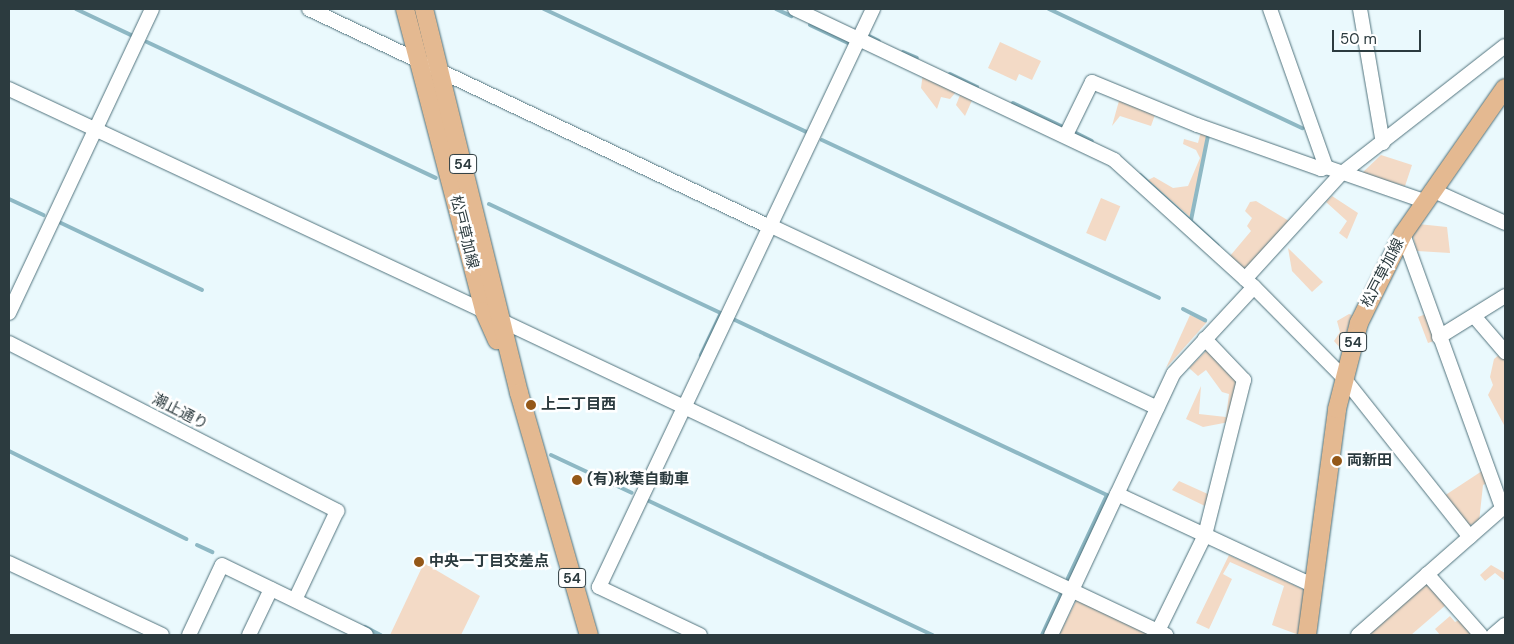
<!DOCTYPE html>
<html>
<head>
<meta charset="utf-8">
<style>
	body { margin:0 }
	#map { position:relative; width:1514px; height:644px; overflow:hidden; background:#eaf9fd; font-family:"DM Sans","Noto Sans JP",sans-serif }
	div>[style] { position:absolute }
	.green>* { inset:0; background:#f3dac6; transform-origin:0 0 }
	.stream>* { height:4px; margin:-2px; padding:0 2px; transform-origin:2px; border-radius:2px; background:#8eb8c4 }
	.roads { filter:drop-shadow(0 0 1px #51737d) drop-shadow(0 0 1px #51737d) }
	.minor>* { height:14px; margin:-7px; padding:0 7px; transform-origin:7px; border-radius:7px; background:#fff }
	.major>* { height:18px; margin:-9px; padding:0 9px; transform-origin:9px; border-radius:9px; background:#e4b991 }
	.dots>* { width:14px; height:14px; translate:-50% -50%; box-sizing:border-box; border:2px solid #fff; border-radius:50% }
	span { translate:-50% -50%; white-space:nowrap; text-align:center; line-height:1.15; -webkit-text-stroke:5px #fff; paint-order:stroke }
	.shield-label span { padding:1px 4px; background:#fff; border:1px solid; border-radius:4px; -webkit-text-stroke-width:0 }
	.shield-label { font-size:14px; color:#2c3b3f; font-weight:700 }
	.street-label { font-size:15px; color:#2c3b3f }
	.poi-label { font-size:15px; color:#2c3b3f; font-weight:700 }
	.left { translate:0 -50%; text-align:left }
	.frame { position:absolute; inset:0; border:10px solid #2c3b3f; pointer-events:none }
	.scale { position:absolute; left:1332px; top:30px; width:89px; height:22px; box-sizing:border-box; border:2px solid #2c3b3f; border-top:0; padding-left:6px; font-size:15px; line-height:18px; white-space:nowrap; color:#2c3b3f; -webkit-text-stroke:4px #fff; paint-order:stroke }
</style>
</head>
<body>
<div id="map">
	<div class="green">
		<i style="clip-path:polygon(1000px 42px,1041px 61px,1032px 80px,1019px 74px,1016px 81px,988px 68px)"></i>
		<i style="clip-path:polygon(923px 73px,974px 96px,965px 116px,956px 105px,960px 95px,956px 92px,950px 99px,941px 97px,937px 109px,921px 88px)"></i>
		<i style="clip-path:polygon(1120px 97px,1156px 112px,1151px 126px,1120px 116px,1112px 126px)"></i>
		<i style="clip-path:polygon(1201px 131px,1208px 133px,1190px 217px,1148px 180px,1154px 177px,1173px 188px,1188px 186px,1200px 158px,1196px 150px,1183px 144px,1184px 139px,1198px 143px)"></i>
		<i style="clip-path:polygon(1381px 155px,1412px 165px,1405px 186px,1361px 174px)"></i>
		<i style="clip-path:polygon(1332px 196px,1358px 213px,1347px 239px,1339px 233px,1347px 221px,1326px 202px)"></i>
		<i style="left:1101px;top:198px;width:21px;height:38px;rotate:23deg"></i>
		<i style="clip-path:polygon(1256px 201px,1289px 221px,1245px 270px,1230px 256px,1251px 231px,1247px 226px,1252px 218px,1245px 211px,1250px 202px)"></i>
		<i style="clip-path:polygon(1418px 224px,1447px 227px,1450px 253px,1417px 251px,1412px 233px)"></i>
		<i style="clip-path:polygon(1288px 248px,1323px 282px,1312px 292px,1292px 271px)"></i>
		<i style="clip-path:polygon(1349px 314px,1352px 315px,1341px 349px,1334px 341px,1340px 332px,1337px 321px)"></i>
		<i style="clip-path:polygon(1426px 314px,1434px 341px,1428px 343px,1418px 317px)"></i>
		<i style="clip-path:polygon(1190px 315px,1207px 322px,1166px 368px)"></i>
		<i style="clip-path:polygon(1207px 350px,1239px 382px,1229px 422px,1203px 427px,1186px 419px,1201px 386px,1199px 414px,1226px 417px,1229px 394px,1222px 392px,1206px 370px,1198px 376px,1189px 368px)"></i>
		<i style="clip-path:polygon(1500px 354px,1505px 360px,1504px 425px,1488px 395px,1493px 385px,1490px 377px,1494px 359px)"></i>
		<i style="clip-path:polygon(1482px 471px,1487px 483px,1483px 485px,1479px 522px,1468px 526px,1444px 496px)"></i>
		<i style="clip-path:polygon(1179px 481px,1210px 495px,1207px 507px,1172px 490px)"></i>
		<i style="clip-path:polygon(1229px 555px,1305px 590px,1299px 635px,1272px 625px,1284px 586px,1230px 562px,1223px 574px,1232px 579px,1209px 629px,1196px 623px)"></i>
		<i style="clip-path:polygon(424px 563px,480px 596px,461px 635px,390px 635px)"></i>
		<i style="clip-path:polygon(1491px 565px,1505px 573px,1505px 581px,1495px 573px,1485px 581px,1480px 575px)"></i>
		<i style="clip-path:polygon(1427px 582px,1447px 604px,1411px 635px,1366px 635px)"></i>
		<i style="clip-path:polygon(1077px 599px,1147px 632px,1148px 635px,1059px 635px)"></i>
		<i style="clip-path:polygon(1450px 616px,1455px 622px,1461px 619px,1475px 635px,1440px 635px,1435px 629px)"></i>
	</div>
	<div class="stream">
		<i style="left:76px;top:9px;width:61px;rotate:25.3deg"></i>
		<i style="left:544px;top:9px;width:289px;rotate:25.1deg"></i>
		<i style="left:776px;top:9px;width:17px;rotate:25deg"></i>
		<i style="left:1049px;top:9px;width:280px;rotate:25.2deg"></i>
		<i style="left:810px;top:25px;width:42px;rotate:25.3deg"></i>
		<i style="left:869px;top:36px;width:11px;rotate:27deg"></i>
		<i style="left:147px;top:42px;width:319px;rotate:25.2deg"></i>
		<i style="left:903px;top:52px;width:15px;rotate:23deg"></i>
		<i style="left:950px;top:74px;width:30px;rotate:26deg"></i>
		<i style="left:1013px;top:103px;width:55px;rotate:25.6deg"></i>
		<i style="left:1074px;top:132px;width:20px;rotate:27deg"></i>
		<i style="left:822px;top:140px;width:372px;rotate:25.1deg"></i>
		<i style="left:1140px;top:175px;width:105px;rotate:42.3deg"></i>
		<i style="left:9px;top:199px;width:38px;rotate:25deg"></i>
		<i style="left:489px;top:204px;width:256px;rotate:25.2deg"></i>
		<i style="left:721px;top:313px;width:47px;rotate:115.5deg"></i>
		<i style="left:1191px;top:220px;width:86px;rotate:-78.6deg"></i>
		<i style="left:61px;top:223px;width:156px;rotate:25.4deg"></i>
		<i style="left:1183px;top:309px;width:25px;rotate:27deg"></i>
		<i style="left:735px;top:320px;width:411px;rotate:25.2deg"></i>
		<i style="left:1107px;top:495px;width:92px;rotate:115.2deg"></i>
		<i style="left:9px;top:451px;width:198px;rotate:26.4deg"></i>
		<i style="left:551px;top:455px;width:89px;rotate:25.1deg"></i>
		<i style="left:649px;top:501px;width:314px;rotate:25.3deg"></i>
		<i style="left:197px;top:545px;width:17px;rotate:25deg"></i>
		<i style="left:365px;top:627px;width:18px;rotate:27deg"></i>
		<i style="left:1042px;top:635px;width:45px;rotate:-65.1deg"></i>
	</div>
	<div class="roads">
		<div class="minor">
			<i style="left:309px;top:9px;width:510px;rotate:25.31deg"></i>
			<i style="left:795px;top:9px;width:353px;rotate:25.3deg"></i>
			<i style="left:1114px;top:160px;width:189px;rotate:42.2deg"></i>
			<i style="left:1254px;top:287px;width:127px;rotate:45.3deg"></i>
			<i style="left:1343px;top:377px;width:204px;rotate:51.6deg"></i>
			<i style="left:1270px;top:9px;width:168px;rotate:70.5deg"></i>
			<i style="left:1326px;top:167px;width:104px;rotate:19.1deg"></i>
			<i style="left:1360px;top:9px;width:136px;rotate:80.3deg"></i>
			<i style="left:9px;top:89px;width:524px;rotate:25.05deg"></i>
			<i style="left:1066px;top:135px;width:59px;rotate:-63.9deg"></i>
			<i style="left:1092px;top:82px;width:113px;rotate:22.3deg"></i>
			<i style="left:1197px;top:125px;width:132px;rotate:19.5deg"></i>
			<i style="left:1321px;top:169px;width:5px;rotate:-22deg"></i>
			<i style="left:1432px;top:190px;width:80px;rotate:24.3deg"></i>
			<i style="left:771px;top:226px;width:427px;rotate:25.2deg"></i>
			<i style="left:1403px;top:234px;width:291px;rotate:70.1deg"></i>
			<i style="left:1245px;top:279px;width:142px;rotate:-47.6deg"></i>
			<i style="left:1341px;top:174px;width:208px;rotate:-38deg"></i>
			<i style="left:9px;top:313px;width:336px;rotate:-64.8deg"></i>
			<i style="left:1474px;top:316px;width:48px;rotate:49.3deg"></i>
			<i style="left:500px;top:320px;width:737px;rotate:25.31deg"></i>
			<i style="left:1439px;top:337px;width:78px;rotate:-31.8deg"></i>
			<i style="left:9px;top:343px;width:369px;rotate:27.1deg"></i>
			<i style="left:337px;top:511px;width:98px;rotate:115.3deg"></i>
			<i style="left:1117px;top:494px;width:217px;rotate:25deg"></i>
			<i style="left:9px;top:563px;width:169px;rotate:25.2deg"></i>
			<i style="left:1427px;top:574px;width:81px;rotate:48.5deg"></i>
			<i style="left:189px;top:635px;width:77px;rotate:-64.8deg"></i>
			<i style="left:222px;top:565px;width:160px;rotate:25.9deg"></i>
			<i style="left:249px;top:635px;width:51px;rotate:-64.4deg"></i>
			<i style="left:700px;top:635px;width:112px;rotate:-154.6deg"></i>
			<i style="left:599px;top:587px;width:640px;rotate:-64.64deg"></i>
			<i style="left:1051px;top:635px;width:289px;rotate:-64.9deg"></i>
			<i style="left:1174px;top:373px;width:117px;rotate:-47.1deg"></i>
			<i style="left:1156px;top:635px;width:111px;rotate:-63.9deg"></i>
			<i style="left:1205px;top:535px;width:160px;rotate:-75.9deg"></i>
			<i style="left:1244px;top:380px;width:57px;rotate:-133.6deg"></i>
			<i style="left:1358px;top:635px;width:196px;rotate:-41.3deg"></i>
			<i style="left:1493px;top:635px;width:16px;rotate:-40deg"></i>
		</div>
		<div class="major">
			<i style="left:405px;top:9px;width:312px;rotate:75.3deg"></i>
			<i style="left:484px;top:311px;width:32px;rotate:66deg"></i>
			<i style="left:424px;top:9px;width:396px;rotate:76.1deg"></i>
			<i style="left:519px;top:393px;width:252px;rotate:73.9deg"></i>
			<i style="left:1307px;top:635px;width:228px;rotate:-82.4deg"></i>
			<i style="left:1337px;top:409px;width:89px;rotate:-75.7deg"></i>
			<i style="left:1359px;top:323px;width:99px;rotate:-63.7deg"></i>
			<i style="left:1403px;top:234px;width:178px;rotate:-55.1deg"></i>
		</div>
	</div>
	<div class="dots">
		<i style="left:531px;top:405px;background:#945818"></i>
		<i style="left:1337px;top:461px;background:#945818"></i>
		<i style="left:577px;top:480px;background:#945818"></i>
		<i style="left:419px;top:562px;background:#945818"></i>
	</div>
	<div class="shield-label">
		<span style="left:463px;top:164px">54</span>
		<span style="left:1353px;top:342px">54</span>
		<span style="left:572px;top:578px">54</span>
	</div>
	<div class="street-label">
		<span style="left:464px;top:232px;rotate:76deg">松戸草加線</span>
		<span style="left:1383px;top:273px;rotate:-63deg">松戸草加線</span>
		<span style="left:180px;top:412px;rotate:27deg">潮止通り</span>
	</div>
	<div class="poi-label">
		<span class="left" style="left:541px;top:405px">上二丁目西</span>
		<span class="left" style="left:1347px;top:461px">両新田</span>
		<span class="left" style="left:587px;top:480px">(有)秋葉自動車</span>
		<span class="left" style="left:429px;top:562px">中央一丁目交差点</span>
	</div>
	<div class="frame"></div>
	<div class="scale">50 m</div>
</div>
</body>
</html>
